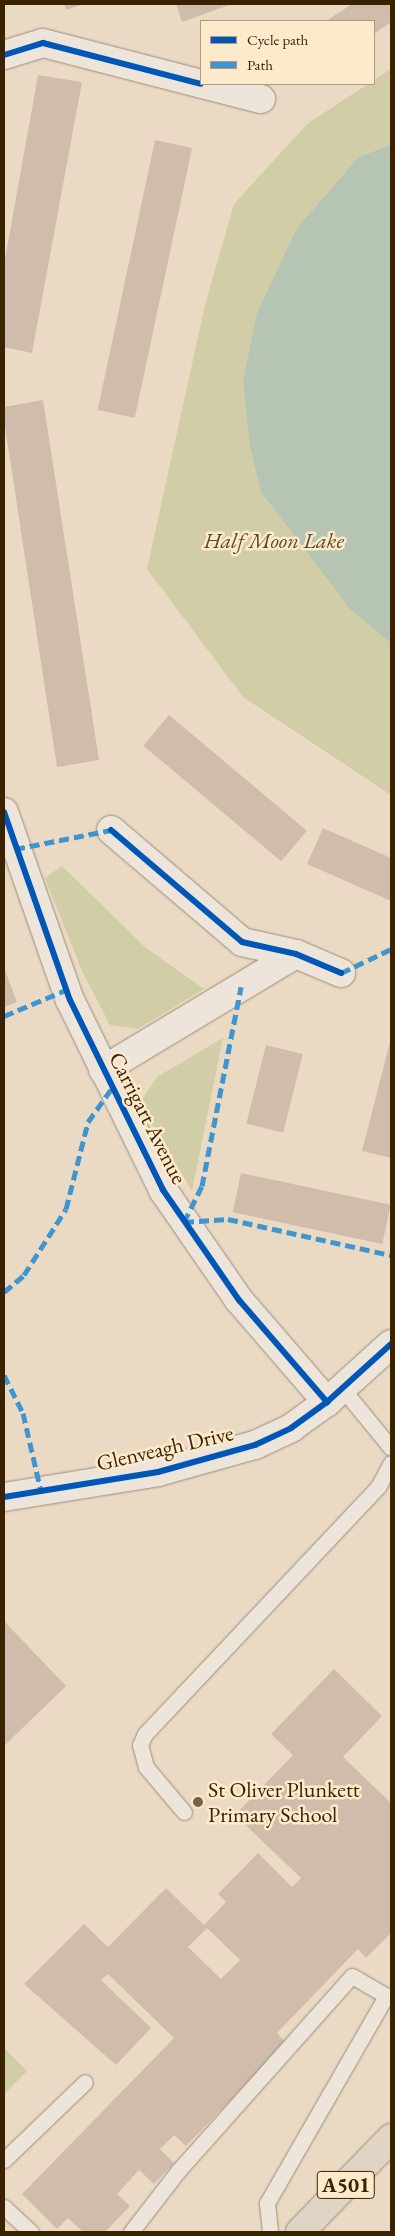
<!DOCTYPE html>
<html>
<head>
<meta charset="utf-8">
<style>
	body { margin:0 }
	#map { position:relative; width:395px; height:2236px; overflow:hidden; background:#ebdac3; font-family:"EB Garamond",serif }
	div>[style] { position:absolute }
	.green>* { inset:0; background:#d1cda6 }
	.water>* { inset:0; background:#b6c5b3 }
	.building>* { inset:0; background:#d1bcac; transform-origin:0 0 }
	.roads { filter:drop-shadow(0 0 1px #9a8d7c) drop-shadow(0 0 1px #9a8d7c) }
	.service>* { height:15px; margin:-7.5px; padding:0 7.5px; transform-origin:7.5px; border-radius:7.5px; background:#ede5d9 }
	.minor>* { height:28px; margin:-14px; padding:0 14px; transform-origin:14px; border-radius:14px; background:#ede5d9 }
	.primary>* { height:28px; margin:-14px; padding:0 14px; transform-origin:14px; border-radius:14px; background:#e0d5c4 }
	.quiet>* { height:5px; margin-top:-2.5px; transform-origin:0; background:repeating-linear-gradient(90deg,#3e95d0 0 10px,transparent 0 15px) }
	.cycleway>* { height:6px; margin:-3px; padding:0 3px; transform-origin:3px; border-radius:3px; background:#0057b8 }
	.dots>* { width:14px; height:14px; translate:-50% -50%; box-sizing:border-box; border:2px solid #fdeacd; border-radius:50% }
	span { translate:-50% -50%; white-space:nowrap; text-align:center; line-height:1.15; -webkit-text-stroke:5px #fdeacd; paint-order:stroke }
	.shield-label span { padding:1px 4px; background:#fdeacd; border:1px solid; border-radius:4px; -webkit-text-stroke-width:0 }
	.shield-label { font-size:21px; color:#3b2201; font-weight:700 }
	.park-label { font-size:22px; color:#5b4a24; font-style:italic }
	.street-label { font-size:22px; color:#3b2201 }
	.poi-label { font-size:22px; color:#3b2201 }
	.left { translate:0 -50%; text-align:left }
	.frame { position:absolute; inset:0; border:5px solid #3b2201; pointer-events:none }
	.legend { position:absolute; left:200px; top:20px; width:175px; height:65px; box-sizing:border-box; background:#fdeacd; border:1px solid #af9a7b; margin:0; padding:6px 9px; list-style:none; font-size:15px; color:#3b2201 }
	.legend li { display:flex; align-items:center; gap:10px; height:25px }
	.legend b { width:25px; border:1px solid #af9a7b }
</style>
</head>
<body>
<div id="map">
	<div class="green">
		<i style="clip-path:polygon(391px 69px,391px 795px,243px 697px,147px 569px,205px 305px,234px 204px,307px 124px)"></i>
		<i style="clip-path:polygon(62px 866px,146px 948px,204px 989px,138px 1029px,110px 1025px,82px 971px,45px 878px)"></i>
		<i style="clip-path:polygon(223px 1038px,192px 1191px,144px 1111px,142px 1100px,157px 1077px)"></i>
		<i style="clip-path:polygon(4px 2048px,27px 2071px,4px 2094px)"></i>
	</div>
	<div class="water">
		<i style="clip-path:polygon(391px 145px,391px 643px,351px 610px,261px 492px,250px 446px,243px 381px,257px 313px,297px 228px,359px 157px)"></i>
	</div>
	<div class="building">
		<i style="clip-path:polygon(64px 4px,83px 4px,66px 10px)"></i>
		<i style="clip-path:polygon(176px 4px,232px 4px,182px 22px)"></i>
		<i style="clip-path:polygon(352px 4px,391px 4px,391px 22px,374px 34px,374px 21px,326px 21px)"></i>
		<i style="clip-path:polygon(38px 75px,82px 82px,32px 353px,4px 347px,4px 265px)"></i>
		<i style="left:155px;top:140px;width:38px;height:276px;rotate:12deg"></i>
		<i style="clip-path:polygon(43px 400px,99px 760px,57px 767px,4px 420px,4px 407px)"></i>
		<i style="left:169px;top:715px;width:180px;height:40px;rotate:40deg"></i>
		<i style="clip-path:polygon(323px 828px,391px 858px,391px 901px,307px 864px)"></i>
		<i style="clip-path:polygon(4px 968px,17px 1002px,4px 1007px)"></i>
		<i style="clip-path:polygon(391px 1038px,391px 1158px,362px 1151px)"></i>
		<i style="left:266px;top:1045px;width:38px;height:81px;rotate:14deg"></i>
		<i style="left:241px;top:1173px;width:153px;height:40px;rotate:12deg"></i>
		<i style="clip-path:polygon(4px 1621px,66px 1686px,4px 1746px)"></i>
		<i style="clip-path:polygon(evenodd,334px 1669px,382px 1716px,343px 1757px,391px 1803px,391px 1933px,366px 1958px,358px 1949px,277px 2033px,286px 2043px,186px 2146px,174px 2135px,160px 2149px,174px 2163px,154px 2184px,139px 2170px,117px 2194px,130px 2206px,105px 2232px,83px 2232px,68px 2218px,57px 2229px,22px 2194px,174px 2038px,108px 1974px,101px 1980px,151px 2028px,116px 2065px,24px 1984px,84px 1924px,108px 1947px,166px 1888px,204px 1925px,226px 1902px,218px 1894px,258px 1853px,292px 1887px,301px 1878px,235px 1815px,293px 1755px,271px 1734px,334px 1669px,207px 1928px,240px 1960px,221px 1979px,188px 1947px,207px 1928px)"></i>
	</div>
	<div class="roads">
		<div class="service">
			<i style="left:342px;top:1388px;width:77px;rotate:50.8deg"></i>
			<i style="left:184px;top:1812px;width:59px;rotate:-130.2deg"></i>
			<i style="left:146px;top:1767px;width:23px;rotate:-105deg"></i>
			<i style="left:140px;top:1745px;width:12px;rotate:-66deg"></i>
			<i style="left:145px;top:1734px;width:340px;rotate:-46.7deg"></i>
			<i style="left:378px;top:1487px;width:27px;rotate:-62deg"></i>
			<i style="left:4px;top:2160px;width:112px;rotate:-43.9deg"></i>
			<i style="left:4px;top:2207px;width:37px;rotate:43deg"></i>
			<i style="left:131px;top:2232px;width:77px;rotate:-52.4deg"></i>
			<i style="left:178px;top:2171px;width:261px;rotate:-48.3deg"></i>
			<i style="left:352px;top:1976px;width:39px;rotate:30deg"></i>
			<i style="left:386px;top:1996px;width:239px;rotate:119.9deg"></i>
			<i style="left:267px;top:2203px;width:29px;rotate:84deg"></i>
		</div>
		<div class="minor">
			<i style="left:4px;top:55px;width:41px;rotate:-17.1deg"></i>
			<i style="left:43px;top:43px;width:163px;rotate:14.5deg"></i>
			<i style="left:202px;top:84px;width:61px;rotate:14.3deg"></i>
			<i style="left:4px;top:812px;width:199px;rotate:70.7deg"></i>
			<i style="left:70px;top:1000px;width:212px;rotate:63.9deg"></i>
			<i style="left:163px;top:1190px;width:134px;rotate:55.4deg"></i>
			<i style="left:239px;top:1300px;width:135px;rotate:49.2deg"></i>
			<i style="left:111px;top:830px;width:172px;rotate:40.5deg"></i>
			<i style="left:242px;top:942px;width:55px;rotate:12.5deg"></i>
			<i style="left:296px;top:954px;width:49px;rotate:22.9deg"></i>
			<i style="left:103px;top:1070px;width:225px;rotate:-31deg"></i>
			<i style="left:4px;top:1497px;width:156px;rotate:-9.2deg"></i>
			<i style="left:158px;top:1472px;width:101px;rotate:-15.6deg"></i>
			<i style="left:255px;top:1445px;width:40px;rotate:-25deg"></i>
			<i style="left:291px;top:1428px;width:44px;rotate:-35.8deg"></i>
			<i style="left:327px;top:1402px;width:86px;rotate:-42.2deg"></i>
		</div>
		<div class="primary">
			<i style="left:300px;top:2232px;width:131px;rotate:-45.9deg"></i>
		</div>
	</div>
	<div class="quiet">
		<i style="left:15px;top:849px;width:98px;rotate:-11.2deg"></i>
		<i style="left:341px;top:973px;width:55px;rotate:-25.6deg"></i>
		<i style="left:4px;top:1016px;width:67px;rotate:-22.8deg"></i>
		<i style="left:184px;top:1222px;width:40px;rotate:-63.4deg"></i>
		<i style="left:202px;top:1186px;width:203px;rotate:-78.9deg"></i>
		<i style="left:184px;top:1222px;width:44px;rotate:-3.9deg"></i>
		<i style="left:228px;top:1219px;width:167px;rotate:12.5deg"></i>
		<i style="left:4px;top:1292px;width:26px;rotate:-40deg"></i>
		<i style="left:24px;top:1275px;width:78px;rotate:-57.5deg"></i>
		<i style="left:66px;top:1209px;width:90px;rotate:-75.8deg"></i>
		<i style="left:88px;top:1122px;width:42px;rotate:-54.8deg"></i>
		<i style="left:4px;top:1375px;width:42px;rotate:63.4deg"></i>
		<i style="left:23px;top:1413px;width:80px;rotate:77deg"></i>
	</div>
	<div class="cycleway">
		<i style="left:4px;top:55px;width:41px;rotate:-17.1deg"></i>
		<i style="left:43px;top:43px;width:163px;rotate:14.5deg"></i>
		<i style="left:4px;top:812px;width:199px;rotate:70.7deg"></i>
		<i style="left:70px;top:1000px;width:212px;rotate:63.9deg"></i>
		<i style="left:163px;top:1190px;width:134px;rotate:55.4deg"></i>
		<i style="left:239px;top:1300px;width:135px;rotate:49.2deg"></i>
		<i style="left:111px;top:830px;width:172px;rotate:40.5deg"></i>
		<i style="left:242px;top:942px;width:55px;rotate:12.5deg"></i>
		<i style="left:296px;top:954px;width:49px;rotate:22.9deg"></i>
		<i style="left:4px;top:1497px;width:156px;rotate:-9.2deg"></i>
		<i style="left:158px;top:1472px;width:101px;rotate:-15.6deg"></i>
		<i style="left:255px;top:1445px;width:40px;rotate:-25deg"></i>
		<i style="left:291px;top:1428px;width:44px;rotate:-35.8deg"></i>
		<i style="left:327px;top:1402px;width:86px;rotate:-42.2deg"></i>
	</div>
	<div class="dots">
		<i style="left:198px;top:1802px;background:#796245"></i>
	</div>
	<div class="shield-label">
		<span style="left:346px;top:2185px">A501</span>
	</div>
	<div class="park-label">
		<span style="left:274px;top:541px">Half Moon Lake</span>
	</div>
	<div class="street-label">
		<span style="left:148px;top:1118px;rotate:63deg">Carrigart Avenue</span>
		<span style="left:165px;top:1448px;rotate:-13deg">Glenveagh Drive</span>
	</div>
	<div class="poi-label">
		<span class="left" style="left:208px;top:1802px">St Oliver Plunkett<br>Primary School</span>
	</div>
	<div class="frame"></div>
	<ul class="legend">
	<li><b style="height:6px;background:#0057b8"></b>Cycle path</li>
	<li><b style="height:6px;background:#3e95d0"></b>Path</li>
	</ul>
</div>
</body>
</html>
